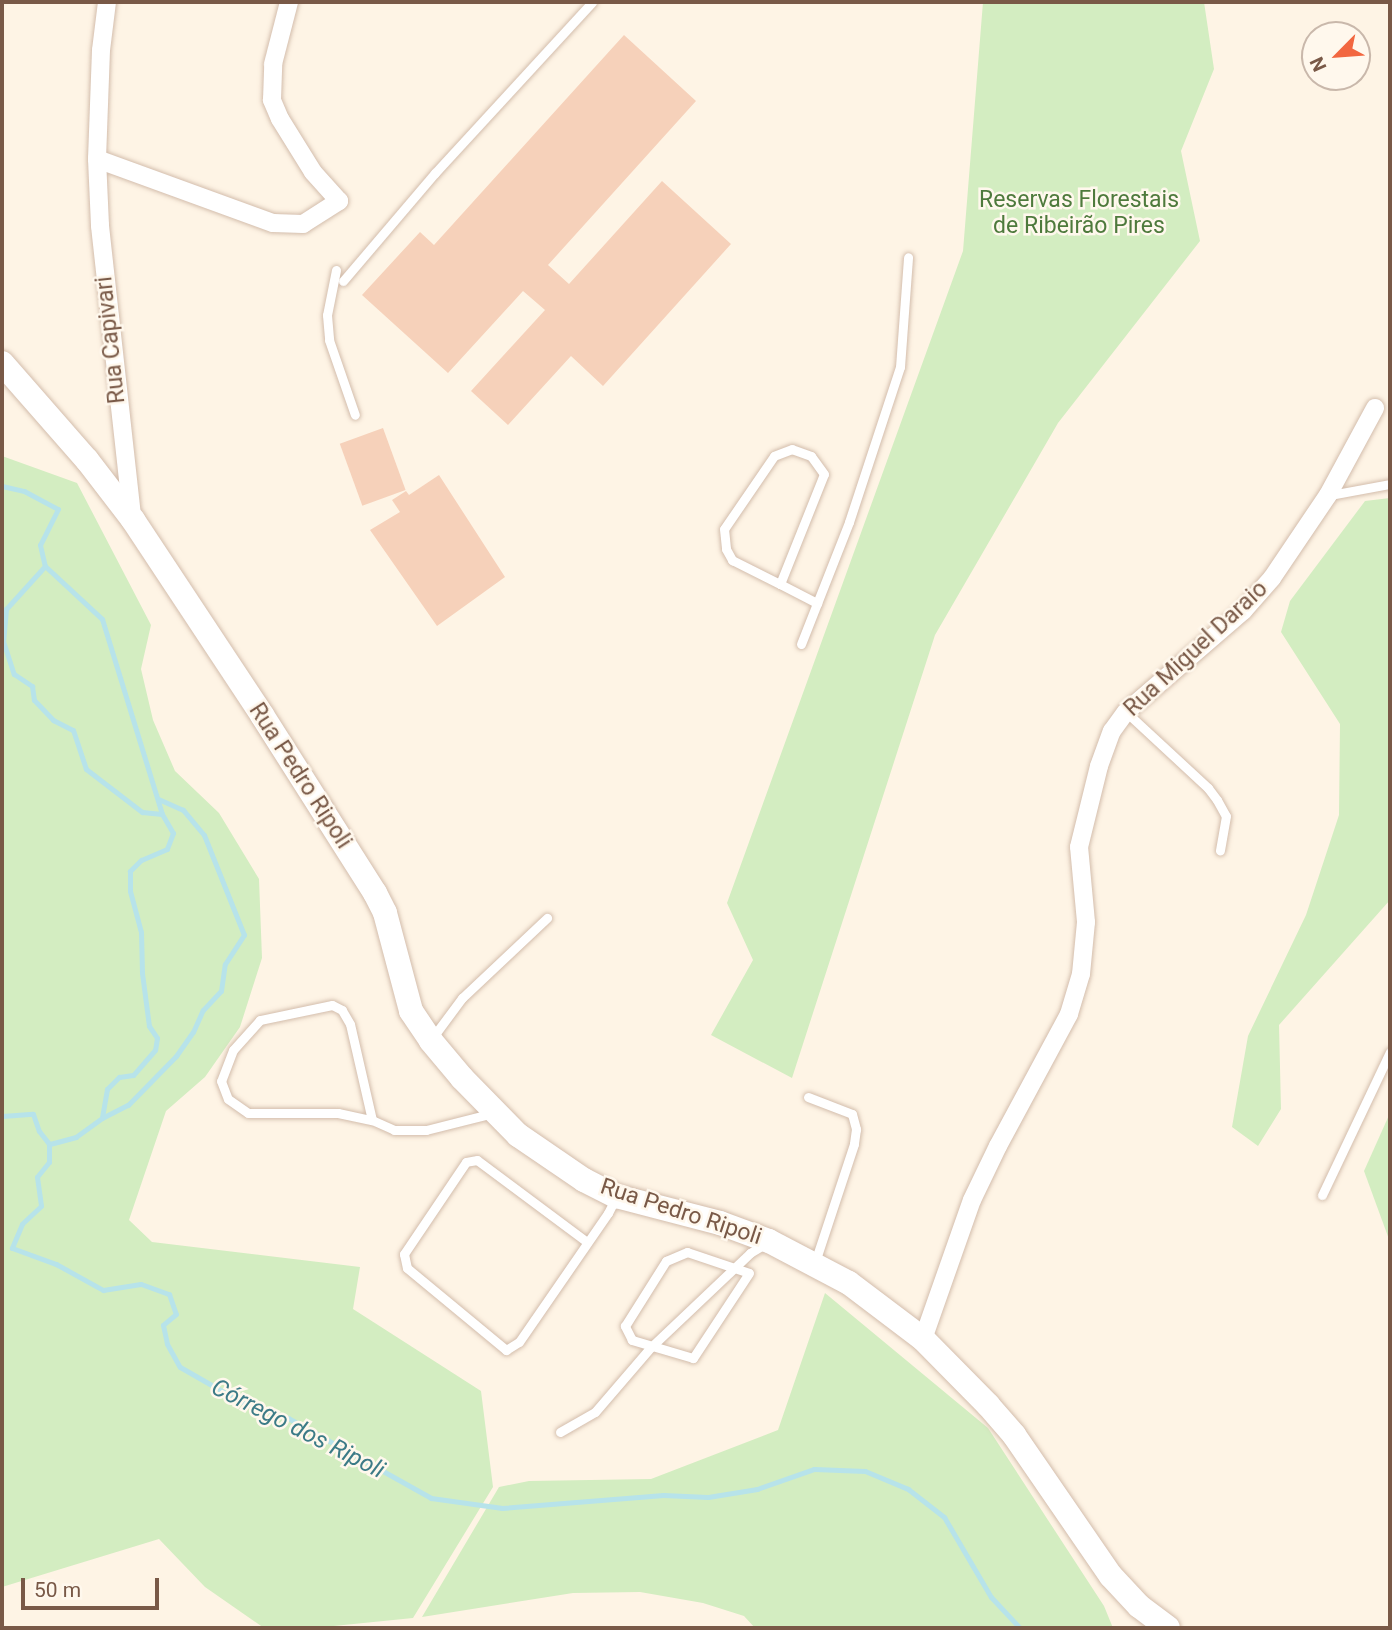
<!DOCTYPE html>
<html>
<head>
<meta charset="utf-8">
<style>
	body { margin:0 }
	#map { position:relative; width:1392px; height:1630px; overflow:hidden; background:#fef4e5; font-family:Roboto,sans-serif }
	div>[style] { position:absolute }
	.green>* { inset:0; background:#d3edc1 }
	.stream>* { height:5px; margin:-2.5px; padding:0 2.5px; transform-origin:2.5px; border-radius:2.5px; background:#b7e3ea }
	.building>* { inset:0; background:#f6d1ba; transform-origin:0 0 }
	.roads { filter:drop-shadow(0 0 2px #d3bdac) drop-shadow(0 0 2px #d3bdac) }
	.lane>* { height:9px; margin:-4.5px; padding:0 4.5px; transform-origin:4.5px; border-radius:4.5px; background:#fff }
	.street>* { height:18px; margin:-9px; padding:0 9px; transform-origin:9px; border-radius:9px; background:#fff }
	.secondary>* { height:24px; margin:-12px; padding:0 12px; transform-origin:12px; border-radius:12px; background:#fff }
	span { translate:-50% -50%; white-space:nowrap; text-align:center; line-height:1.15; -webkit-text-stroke:5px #fff8ed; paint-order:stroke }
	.park-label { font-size:23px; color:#4e7a3c }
	.street-label { font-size:23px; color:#795947 }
	.water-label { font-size:24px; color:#3c7b87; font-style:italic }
	.frame { position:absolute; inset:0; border:4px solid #795947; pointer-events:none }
	.north { position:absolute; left:1301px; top:21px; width:70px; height:70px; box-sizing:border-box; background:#fff8ed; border:2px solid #c9b8ab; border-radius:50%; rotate:245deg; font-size:19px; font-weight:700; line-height:28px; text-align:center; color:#795947 }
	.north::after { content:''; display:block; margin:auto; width:24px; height:32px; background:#f26740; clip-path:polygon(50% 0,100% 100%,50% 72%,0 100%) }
	.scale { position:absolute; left:21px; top:1578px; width:138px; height:32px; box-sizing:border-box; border:4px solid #795947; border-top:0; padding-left:9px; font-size:21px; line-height:24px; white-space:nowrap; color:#795947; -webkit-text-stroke:5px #fff8ed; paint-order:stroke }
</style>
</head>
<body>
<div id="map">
	<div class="green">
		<i style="clip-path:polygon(983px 2px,1204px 2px,1214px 69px,1181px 151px,1200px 241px,1058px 423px,935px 635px,792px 1078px,711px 1035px,753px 960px,727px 903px,963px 251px)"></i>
		<i style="clip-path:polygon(2px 456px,77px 483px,151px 625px,141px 669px,153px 720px,175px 771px,219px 813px,259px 879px,262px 958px,240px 1027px,205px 1077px,166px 1111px,129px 1220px,152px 1242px,360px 1267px,353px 1309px,481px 1391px,493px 1487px,413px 1618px,314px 1628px,264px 1628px,205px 1587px,159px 1539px,2px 1587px)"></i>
		<i style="clip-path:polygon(1390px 498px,1390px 900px,1279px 1025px,1281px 1109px,1258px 1146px,1232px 1127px,1248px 1036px,1306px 915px,1339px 815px,1340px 724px,1281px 632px,1290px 601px,1365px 501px)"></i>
		<i style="clip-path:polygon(1390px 1113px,1390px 1242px,1364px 1171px)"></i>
		<i style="clip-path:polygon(825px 1293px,988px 1428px,1104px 1606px,1113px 1628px,755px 1628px,744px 1616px,703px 1603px,640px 1592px,573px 1593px,422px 1617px,499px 1487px,529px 1481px,651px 1479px,778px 1430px)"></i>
	</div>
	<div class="stream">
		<i style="left:2px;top:486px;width:23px;rotate:13deg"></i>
		<i style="left:24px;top:491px;width:38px;rotate:28deg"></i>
		<i style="left:58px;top:509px;width:40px;rotate:116.6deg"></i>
		<i style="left:40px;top:545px;width:22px;rotate:77deg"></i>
		<i style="left:45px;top:566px;width:78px;rotate:42.9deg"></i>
		<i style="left:102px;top:619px;width:204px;rotate:72.9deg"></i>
		<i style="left:162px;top:814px;width:22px;rotate:60deg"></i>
		<i style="left:173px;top:833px;width:17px;rotate:111deg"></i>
		<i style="left:167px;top:849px;width:28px;rotate:157deg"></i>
		<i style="left:141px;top:860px;width:16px;rotate:135deg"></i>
		<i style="left:130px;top:871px;width:20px;rotate:90deg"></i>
		<i style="left:130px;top:891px;width:42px;rotate:75deg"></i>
		<i style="left:141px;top:932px;width:41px;rotate:88.6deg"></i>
		<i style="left:142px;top:973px;width:53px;rotate:82.5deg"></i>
		<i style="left:149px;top:1026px;width:14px;rotate:56deg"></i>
		<i style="left:157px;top:1038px;width:12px;rotate:99deg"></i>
		<i style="left:155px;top:1050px;width:33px;rotate:131deg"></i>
		<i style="left:133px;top:1075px;width:14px;rotate:172deg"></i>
		<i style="left:119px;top:1077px;width:17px;rotate:135deg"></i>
		<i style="left:107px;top:1089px;width:29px;rotate:100deg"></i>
		<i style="left:102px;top:1118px;width:32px;rotate:144deg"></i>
		<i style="left:76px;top:1137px;width:28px;rotate:165deg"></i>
		<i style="left:49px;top:1144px;width:18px;rotate:90deg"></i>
		<i style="left:49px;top:1162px;width:19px;rotate:129deg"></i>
		<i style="left:37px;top:1177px;width:29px;rotate:82deg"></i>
		<i style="left:41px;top:1206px;width:26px;rotate:137deg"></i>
		<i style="left:22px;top:1224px;width:26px;rotate:113deg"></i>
		<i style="left:12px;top:1248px;width:47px;rotate:20deg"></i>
		<i style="left:56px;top:1264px;width:54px;rotate:29deg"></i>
		<i style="left:103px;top:1290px;width:38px;rotate:-9deg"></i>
		<i style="left:141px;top:1284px;width:30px;rotate:20deg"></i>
		<i style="left:169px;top:1294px;width:21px;rotate:71deg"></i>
		<i style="left:176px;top:1314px;width:17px;rotate:140deg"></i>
		<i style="left:163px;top:1325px;width:19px;rotate:78deg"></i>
		<i style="left:167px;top:1344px;width:26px;rotate:61deg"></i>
		<i style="left:180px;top:1367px;width:70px;rotate:29.8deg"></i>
		<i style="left:241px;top:1402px;width:50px;rotate:18.8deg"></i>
		<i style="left:288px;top:1418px;width:164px;rotate:29.2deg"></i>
		<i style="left:431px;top:1498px;width:72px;rotate:8deg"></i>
		<i style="left:502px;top:1508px;width:162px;rotate:-4.6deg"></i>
		<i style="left:663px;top:1495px;width:45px;rotate:2.5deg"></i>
		<i style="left:708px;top:1497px;width:50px;rotate:-9.3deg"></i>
		<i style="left:757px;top:1489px;width:60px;rotate:-19.3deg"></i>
		<i style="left:814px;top:1469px;width:51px;rotate:2.2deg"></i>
		<i style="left:865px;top:1471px;width:47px;rotate:22.7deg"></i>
		<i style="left:908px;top:1489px;width:46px;rotate:37.9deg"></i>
		<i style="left:944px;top:1517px;width:93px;rotate:59.6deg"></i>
		<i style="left:991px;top:1597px;width:42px;rotate:46.9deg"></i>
		<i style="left:45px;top:566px;width:58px;rotate:132.2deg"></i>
		<i style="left:6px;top:609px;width:32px;rotate:95deg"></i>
		<i style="left:3px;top:641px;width:35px;rotate:72deg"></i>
		<i style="left:14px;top:674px;width:22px;rotate:34deg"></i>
		<i style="left:32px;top:686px;width:14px;rotate:82deg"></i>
		<i style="left:34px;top:700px;width:28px;rotate:46deg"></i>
		<i style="left:53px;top:720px;width:22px;rotate:27deg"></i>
		<i style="left:73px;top:730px;width:41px;rotate:71.6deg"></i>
		<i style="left:86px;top:769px;width:71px;rotate:37.5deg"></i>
		<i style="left:142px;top:812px;width:20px;rotate:6deg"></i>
		<i style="left:2px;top:1116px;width:31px;rotate:-4deg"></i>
		<i style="left:33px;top:1114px;width:18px;rotate:71deg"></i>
		<i style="left:39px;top:1131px;width:16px;rotate:52deg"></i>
		<i style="left:102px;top:1118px;width:29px;rotate:-27deg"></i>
		<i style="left:128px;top:1105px;width:69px;rotate:-45.6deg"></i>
		<i style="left:176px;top:1056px;width:29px;rotate:-55deg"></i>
		<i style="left:193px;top:1032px;width:24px;rotate:-66deg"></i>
		<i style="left:203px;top:1010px;width:26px;rotate:-47deg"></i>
		<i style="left:221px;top:991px;width:27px;rotate:-82deg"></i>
		<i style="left:225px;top:964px;width:35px;rotate:-57deg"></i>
		<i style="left:244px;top:935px;width:108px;rotate:-111.8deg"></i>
		<i style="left:204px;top:835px;width:33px;rotate:-130deg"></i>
		<i style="left:183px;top:810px;width:27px;rotate:-156deg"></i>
	</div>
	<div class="building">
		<i style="clip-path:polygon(624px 35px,696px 101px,548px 265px,569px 284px,662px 181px,731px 244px,603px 386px,571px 356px,508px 425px,471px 391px,545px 310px,523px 291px,448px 373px,362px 295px,420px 232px,434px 245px)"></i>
		<i style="left:383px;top:428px;width:66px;height:46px;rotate:70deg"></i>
		<i style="clip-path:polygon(439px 475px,505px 577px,437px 626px,370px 530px,400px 512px,392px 500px,406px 491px,409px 495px)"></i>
	</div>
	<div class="roads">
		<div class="lane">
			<i style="left:336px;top:270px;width:46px;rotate:101.3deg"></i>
			<i style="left:327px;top:315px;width:25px;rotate:85deg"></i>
			<i style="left:329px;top:340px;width:79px;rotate:70.9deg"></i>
			<i style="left:343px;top:281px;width:142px;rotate:-49.6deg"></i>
			<i style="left:435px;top:173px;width:232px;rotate:-47.4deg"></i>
			<i style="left:1330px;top:495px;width:61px;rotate:-10.4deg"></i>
			<i style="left:780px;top:584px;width:118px;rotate:-68.2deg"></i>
			<i style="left:824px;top:474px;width:22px;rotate:-126deg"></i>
			<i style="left:811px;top:456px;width:20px;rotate:-160deg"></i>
			<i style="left:792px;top:449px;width:19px;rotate:159deg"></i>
			<i style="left:774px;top:456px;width:88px;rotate:124.4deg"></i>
			<i style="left:724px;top:529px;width:20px;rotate:84deg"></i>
			<i style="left:726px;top:549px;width:13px;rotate:61deg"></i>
			<i style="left:732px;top:560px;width:54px;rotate:26.6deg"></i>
			<i style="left:780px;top:584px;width:42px;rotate:27.2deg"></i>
			<i style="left:801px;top:644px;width:131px;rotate:-68.5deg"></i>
			<i style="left:849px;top:522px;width:163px;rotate:-71.8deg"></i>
			<i style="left:900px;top:367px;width:110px;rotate:-85.8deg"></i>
			<i style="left:1126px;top:712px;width:112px;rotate:42.8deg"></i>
			<i style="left:1208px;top:788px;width:15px;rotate:53deg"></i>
			<i style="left:1217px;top:800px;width:18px;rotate:61deg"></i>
			<i style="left:1226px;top:816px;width:35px;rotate:100deg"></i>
			<i style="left:433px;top:1037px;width:49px;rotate:-53.4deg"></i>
			<i style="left:462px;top:998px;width:117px;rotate:-43.3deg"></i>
			<i style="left:808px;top:1097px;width:47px;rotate:21.1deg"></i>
			<i style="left:852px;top:1114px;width:16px;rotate:75deg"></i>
			<i style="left:856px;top:1129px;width:15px;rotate:98deg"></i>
			<i style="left:854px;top:1144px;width:124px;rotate:108.3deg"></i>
			<i style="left:372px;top:1120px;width:98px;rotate:-102.9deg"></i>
			<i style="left:350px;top:1024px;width:16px;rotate:-120deg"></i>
			<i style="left:342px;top:1010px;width:11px;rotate:-153deg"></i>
			<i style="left:332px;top:1005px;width:74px;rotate:168.2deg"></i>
			<i style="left:260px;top:1020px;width:40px;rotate:132deg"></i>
			<i style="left:233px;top:1050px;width:33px;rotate:111deg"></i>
			<i style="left:221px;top:1081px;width:19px;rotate:69deg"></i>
			<i style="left:228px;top:1099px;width:24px;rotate:35deg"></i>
			<i style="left:248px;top:1113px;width:90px"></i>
			<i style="left:338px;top:1113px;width:35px;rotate:12deg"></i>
			<i style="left:372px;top:1120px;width:24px;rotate:24deg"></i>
			<i style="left:394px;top:1130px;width:32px"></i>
			<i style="left:426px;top:1130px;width:69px;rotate:-14.2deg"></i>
			<i style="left:1322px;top:1195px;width:158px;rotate:-64.6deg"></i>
			<i style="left:587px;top:1242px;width:137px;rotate:-143.3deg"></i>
			<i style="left:477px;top:1160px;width:11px;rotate:170deg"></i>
			<i style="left:466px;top:1162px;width:111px;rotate:124deg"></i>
			<i style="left:404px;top:1254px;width:14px;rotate:78deg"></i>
			<i style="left:407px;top:1268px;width:129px;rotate:39.6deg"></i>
			<i style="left:506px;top:1350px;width:15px;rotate:-32deg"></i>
			<i style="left:519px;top:1342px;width:157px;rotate:-55.4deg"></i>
			<i style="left:608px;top:1213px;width:18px;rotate:-63deg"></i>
			<i style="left:687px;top:1252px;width:65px;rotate:18.7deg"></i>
			<i style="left:749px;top:1273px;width:102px;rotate:123.4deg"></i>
			<i style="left:693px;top:1358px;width:64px;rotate:-163.6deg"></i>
			<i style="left:632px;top:1340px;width:16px;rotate:-117deg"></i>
			<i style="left:625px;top:1326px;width:77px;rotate:-57.8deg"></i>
			<i style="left:666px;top:1261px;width:23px;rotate:-23deg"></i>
			<i style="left:560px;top:1432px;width:40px;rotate:-29.7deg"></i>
			<i style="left:595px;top:1412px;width:86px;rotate:-49.3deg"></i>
			<i style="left:651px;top:1347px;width:137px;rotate:-43.5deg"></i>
			<i style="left:750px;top:1253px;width:17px;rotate:-31deg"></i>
		</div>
		<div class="street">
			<i style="left:107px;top:2px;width:48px;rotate:97.1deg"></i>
			<i style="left:101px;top:50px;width:109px;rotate:92.1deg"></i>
			<i style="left:97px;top:159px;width:67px;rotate:87.4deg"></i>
			<i style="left:100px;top:226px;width:293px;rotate:83.7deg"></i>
			<i style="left:97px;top:159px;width:187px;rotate:20deg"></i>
			<i style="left:273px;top:223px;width:30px;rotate:2deg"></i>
			<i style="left:303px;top:224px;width:43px;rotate:-32.6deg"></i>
			<i style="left:339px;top:201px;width:39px;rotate:-132deg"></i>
			<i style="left:313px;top:172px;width:62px;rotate:-121.9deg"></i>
			<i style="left:280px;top:119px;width:21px;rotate:-113deg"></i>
			<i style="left:272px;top:100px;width:36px;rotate:-88deg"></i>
			<i style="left:273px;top:64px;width:64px;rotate:-75.5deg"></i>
			<i style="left:923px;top:1339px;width:147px;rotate:-70.6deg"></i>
			<i style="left:972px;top:1200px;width:60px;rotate:-64.3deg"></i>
			<i style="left:998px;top:1146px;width:150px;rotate:-61.7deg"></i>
			<i style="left:1069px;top:1014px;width:42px;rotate:-73.3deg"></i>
			<i style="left:1081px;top:974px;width:52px;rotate:-84.5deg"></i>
			<i style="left:1086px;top:922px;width:75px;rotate:-95.3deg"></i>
			<i style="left:1079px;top:847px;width:83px;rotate:-76.1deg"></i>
			<i style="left:1099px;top:766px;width:37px;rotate:-70deg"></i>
			<i style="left:1112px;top:731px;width:24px;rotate:-54deg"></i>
			<i style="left:1126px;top:712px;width:155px;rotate:-40.8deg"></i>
			<i style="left:1243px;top:611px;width:44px;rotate:-48.7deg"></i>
			<i style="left:1272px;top:578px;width:100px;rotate:-56deg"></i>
			<i style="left:1328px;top:495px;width:99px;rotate:-61.6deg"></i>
		</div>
		<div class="secondary">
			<i style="left:2px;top:363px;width:129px;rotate:48.8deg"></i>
			<i style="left:87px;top:460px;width:76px;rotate:52.5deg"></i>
			<i style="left:133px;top:520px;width:234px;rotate:56.5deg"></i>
			<i style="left:262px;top:715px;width:211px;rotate:57.6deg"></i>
			<i style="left:375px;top:893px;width:22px;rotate:63deg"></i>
			<i style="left:385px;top:913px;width:101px;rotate:75.1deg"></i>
			<i style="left:411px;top:1011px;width:36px;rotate:56deg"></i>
			<i style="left:431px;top:1041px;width:48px;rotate:50deg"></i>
			<i style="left:462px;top:1078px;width:80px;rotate:45.5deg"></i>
			<i style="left:518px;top:1135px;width:80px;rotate:34.3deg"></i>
			<i style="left:584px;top:1180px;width:36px;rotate:27deg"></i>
			<i style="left:616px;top:1196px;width:107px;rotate:14.6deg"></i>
			<i style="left:720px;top:1223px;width:52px;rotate:20.2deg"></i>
			<i style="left:769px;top:1241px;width:90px;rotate:27.7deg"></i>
			<i style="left:849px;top:1283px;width:93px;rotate:37.1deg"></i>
			<i style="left:923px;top:1339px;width:93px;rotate:45.4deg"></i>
			<i style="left:988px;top:1405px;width:40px;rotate:49deg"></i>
			<i style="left:1014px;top:1435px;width:171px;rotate:55.5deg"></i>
			<i style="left:1111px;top:1576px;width:41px;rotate:47deg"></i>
			<i style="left:1139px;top:1606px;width:36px;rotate:37deg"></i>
		</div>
	</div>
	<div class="park-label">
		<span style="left:1079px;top:213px">Reservas Florestais<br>de Ribeirão Pires</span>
	</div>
	<div class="street-label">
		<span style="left:111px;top:340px;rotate:-96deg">Rua Capivari</span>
		<span style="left:1196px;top:649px;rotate:-43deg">Rua Miguel Daraio</span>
		<span style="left:300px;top:776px;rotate:57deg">Rua Pedro Ripoli</span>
		<span style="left:681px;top:1212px;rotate:18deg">Rua Pedro Ripoli</span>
	</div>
	<div class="water-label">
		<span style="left:298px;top:1429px;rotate:27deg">Córrego dos Ripoli</span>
	</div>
	<div class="frame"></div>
	<div class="north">N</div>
	<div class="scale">50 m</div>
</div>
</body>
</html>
